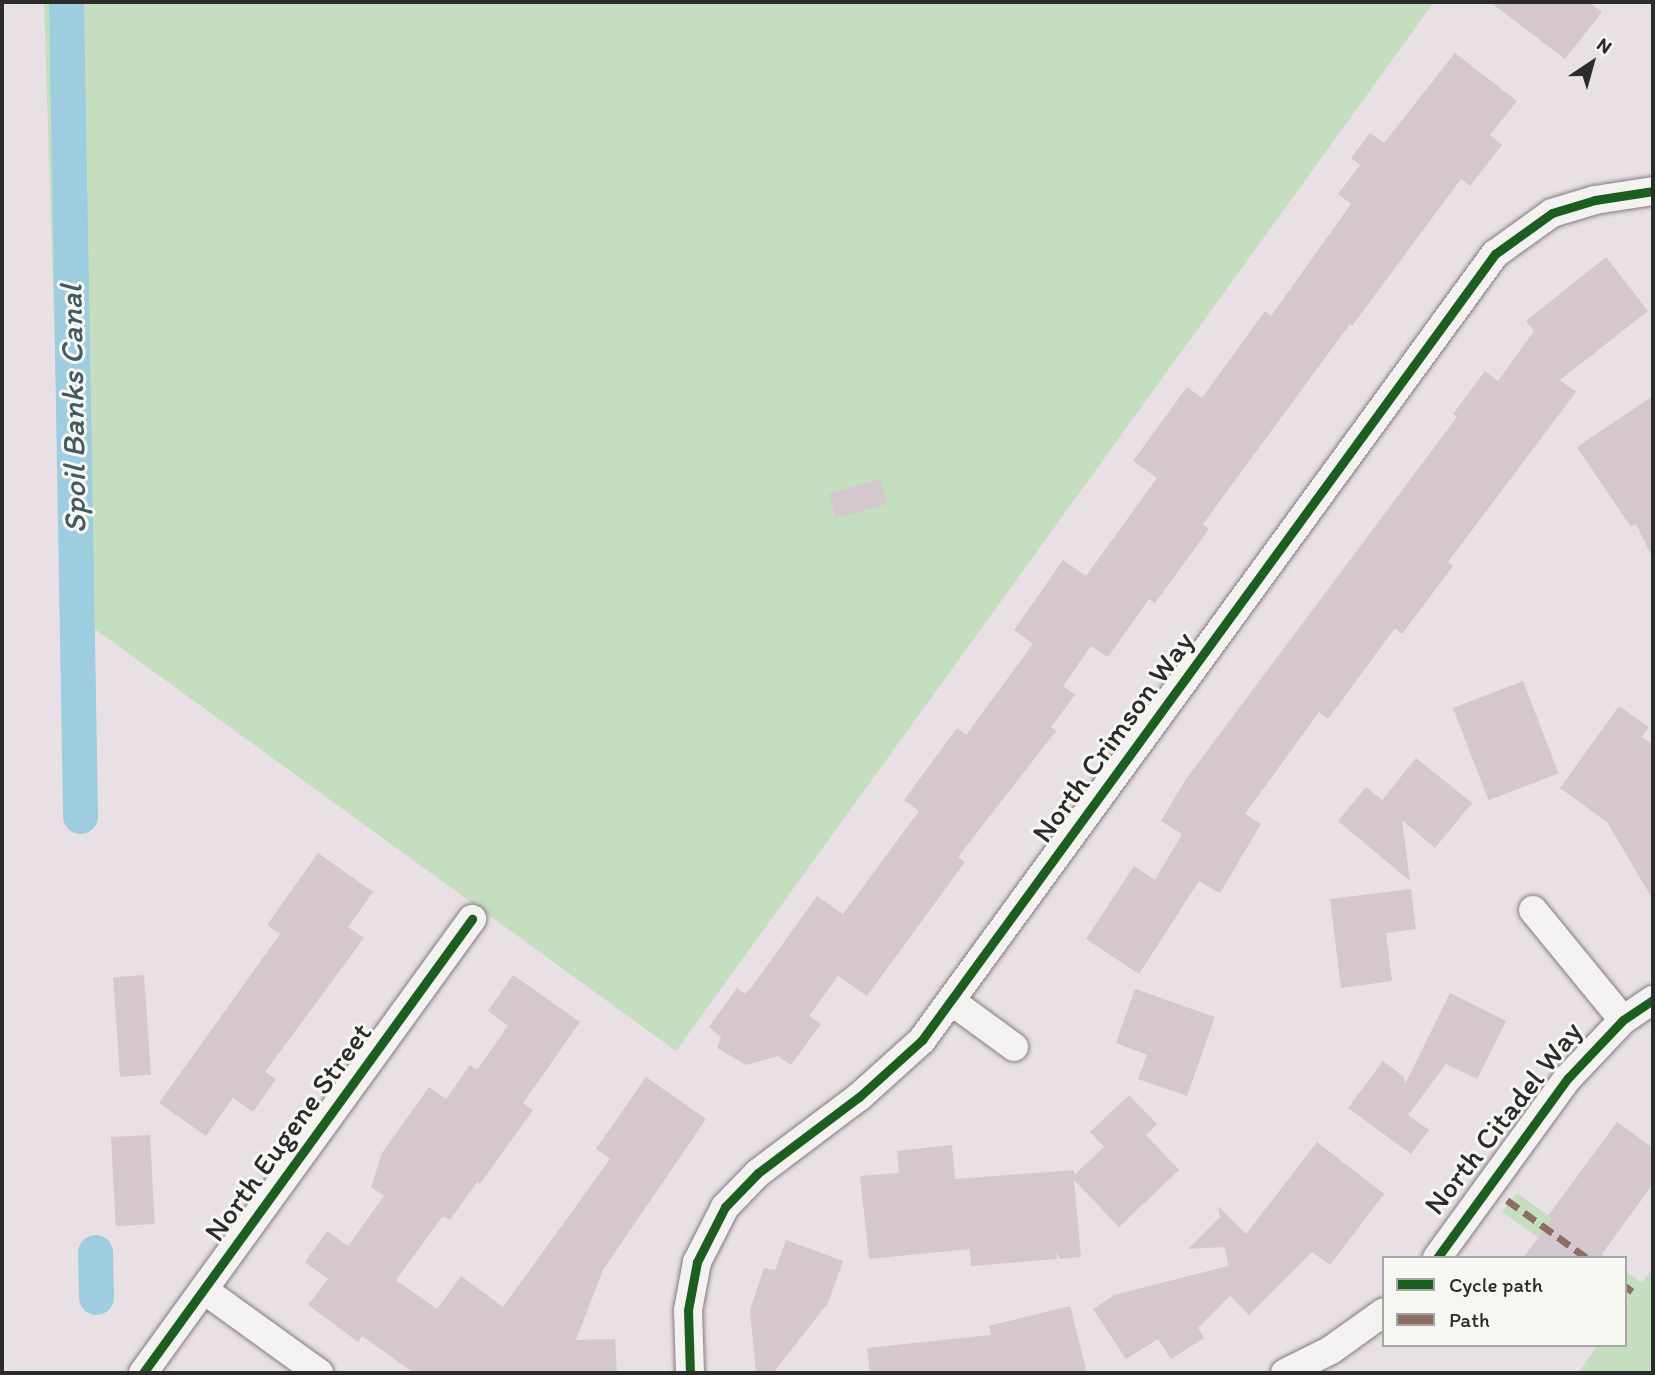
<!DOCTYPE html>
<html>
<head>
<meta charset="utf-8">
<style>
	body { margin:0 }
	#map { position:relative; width:1655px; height:1375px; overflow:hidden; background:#e8e0e4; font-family:Itim,sans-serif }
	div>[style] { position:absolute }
	.green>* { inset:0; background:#c5debf }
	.canal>* { height:35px; margin:-17.5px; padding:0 17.5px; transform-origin:17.5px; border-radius:17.5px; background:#9ecde0 }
	.building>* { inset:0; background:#d4c7ce; transform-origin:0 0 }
	.roads { filter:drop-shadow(0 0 2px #807c7e) drop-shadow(0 0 2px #807c7e) }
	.street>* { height:28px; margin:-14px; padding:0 14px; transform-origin:14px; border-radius:14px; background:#f3f2f1 }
	.quiet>* { height:7px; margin-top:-3.5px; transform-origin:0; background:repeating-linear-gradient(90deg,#8d6e63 0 14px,transparent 0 21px) }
	.cycleway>* { height:9px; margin:-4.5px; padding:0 4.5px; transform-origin:4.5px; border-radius:4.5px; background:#1b5e20 }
	span { translate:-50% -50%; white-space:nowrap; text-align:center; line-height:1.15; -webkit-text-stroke:6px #f6f6f2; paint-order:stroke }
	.street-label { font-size:30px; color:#2b2b2b }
	.water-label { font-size:32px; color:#445961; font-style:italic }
	.frame { position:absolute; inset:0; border:4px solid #2b2b2b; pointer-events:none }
	.legend { position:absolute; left:1382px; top:1256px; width:245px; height:91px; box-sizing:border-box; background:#f6f6f2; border:2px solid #a5a5a2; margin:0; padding:9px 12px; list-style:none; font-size:21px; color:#2b2b2b }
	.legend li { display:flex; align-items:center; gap:14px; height:35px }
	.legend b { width:35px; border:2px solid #a5a5a2 }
	.north { position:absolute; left:1557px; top:28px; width:70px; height:70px; -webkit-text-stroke:5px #f6f6f2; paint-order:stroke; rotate:36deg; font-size:19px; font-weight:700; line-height:28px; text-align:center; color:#2b2b2b }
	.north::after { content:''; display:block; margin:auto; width:24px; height:32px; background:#2b2b2b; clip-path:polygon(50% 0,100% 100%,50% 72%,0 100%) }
</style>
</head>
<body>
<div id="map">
	<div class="green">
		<i style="clip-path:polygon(44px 2px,1434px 2px,676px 1051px,63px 606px)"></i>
		<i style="clip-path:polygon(1517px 1193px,1607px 1258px,1568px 1258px,1502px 1212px)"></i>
		<i style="clip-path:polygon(1653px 1268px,1653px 1373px,1578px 1373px,1598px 1345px,1625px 1345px,1625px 1307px,1629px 1301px,1625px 1298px,1625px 1271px,1642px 1283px)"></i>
	</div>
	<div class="canal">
		<i style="left:66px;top:2px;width:814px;rotate:89.01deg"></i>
		<i style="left:95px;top:1252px;width:45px;rotate:88.7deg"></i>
	</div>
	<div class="building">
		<i style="clip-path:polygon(1490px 2px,1588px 2px,1602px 12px,1565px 59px)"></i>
		<i style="clip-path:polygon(1455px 53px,1517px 101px,1490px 135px,1502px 145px,1470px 186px,1461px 179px,1352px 326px,1350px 324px,1203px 524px,1209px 529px,1155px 603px,1149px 599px,1108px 657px,1091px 646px,1063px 686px,1075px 695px,1051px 727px,1056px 731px,958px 857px,965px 862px,867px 996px,838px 976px,809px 1016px,821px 1024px,791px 1065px,778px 1056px,746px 1065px,717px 1048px,721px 1037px,709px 1027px,737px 988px,745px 994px,751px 988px,817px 896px,843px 914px,919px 811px,904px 800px,957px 728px,966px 735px,1033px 644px,1014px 630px,1063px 560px,1086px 576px,1157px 478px,1133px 461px,1187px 387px,1202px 398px,1265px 311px,1271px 316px,1351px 204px,1338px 194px,1360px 165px,1351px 158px,1370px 133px,1384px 143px)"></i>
		<i style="clip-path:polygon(1606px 257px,1648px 311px,1560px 380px,1576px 392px,1448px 562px,1453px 566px,1402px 634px,1395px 628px,1328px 719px,1319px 712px,1245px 814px,1261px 824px,1220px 893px,1199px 881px,1139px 974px,1086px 939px,1134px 866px,1155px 880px,1182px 834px,1161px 821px,1186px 779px,1457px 417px,1453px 414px,1485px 371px,1498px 381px,1534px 331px,1526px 321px)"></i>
		<i style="clip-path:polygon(1653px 396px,1653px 559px,1636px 524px,1631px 527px,1577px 447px)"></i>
		<i style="left:880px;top:479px;width:26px;height:53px;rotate:74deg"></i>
		<i style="left:1523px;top:681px;width:99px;height:75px;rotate:69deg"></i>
		<i style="clip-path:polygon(1619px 706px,1649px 727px,1642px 737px,1653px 745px,1653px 900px,1607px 822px,1560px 788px)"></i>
		<i style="clip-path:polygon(1416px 758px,1472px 803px,1435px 848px,1402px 820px,1410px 881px,1338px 821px,1366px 787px,1382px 800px)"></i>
		<i style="clip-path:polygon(318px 853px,373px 892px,348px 927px,364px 938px,265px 1072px,276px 1079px,253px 1112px,233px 1098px,206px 1136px,159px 1103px,280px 934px,267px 925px)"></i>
		<i style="clip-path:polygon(1411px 889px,1416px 929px,1386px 933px,1392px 981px,1341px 988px,1330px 899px)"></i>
		<i style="left:144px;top:975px;width:100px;height:31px;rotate:86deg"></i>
		<i style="clip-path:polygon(513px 975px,580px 1022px,523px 1103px,533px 1110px,480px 1184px,477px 1182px,450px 1220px,443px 1216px,396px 1280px,437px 1309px,461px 1276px,503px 1307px,610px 1159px,596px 1149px,646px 1077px,706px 1119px,603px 1270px,576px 1340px,615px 1339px,617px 1373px,414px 1373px,362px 1336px,358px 1342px,308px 1305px,328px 1279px,305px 1262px,327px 1231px,348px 1246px,384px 1196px,371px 1187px,382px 1153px,429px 1087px,446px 1099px,470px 1065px,477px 1070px,508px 1026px,488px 1011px)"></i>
		<i style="clip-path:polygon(1135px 989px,1215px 1017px,1187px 1096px,1138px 1079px,1147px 1055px,1116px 1043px)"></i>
		<i style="clip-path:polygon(1450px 993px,1506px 1021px,1477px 1079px,1446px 1064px,1408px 1115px,1429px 1130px,1411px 1154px,1348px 1108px,1383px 1061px,1404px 1077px,1405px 1084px)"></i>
		<i style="clip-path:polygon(1129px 1095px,1157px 1124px,1146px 1135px,1179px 1170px,1119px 1227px,1074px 1180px,1081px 1257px,1060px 1259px,1056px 1252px,1057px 1259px,971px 1266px,970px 1249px,869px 1259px,860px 1176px,899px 1173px,897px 1151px,952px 1145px,955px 1179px,1074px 1170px,1074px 1175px,1104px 1147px,1090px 1132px)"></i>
		<i style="clip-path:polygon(1617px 1122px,1653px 1148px,1653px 1184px,1599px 1258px,1523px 1258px,1552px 1219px,1548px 1216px)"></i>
		<i style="left:150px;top:1135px;width:89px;height:39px;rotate:87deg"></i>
		<i style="clip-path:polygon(1317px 1142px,1384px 1194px,1330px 1265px,1312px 1252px,1249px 1315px,1230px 1296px,1198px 1328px,1204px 1338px,1171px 1359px,1158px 1339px,1126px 1359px,1093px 1309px,1114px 1295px,1228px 1266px,1225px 1247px,1188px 1249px,1220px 1217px,1218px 1206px,1246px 1234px)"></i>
		<i style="clip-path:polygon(786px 1240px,843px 1261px,828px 1303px,773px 1373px,756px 1373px,750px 1310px,764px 1268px,775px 1270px)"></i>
		<i style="clip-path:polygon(1070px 1306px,1087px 1373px,870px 1373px,867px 1348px,991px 1335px,989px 1326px)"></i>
	</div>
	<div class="roads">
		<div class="street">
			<i style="left:1533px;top:910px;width:142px;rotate:50.7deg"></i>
			<i style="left:951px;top:1001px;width:78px;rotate:36.1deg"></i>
			<i style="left:1437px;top:1258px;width:223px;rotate:-54deg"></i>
			<i style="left:1568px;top:1078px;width:80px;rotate:-46.5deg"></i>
			<i style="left:1623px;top:1020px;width:36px;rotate:-34deg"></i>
			<i style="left:204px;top:1290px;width:142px;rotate:35.8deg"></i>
			<i style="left:143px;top:1373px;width:561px;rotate:-54.07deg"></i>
			<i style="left:690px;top:1373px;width:63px;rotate:-91.8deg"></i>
			<i style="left:688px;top:1310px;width:49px;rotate:-79.4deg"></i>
			<i style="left:697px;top:1262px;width:62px;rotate:-63deg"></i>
			<i style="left:725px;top:1207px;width:47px;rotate:-45.9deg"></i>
			<i style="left:758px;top:1173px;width:126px;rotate:-37deg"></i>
			<i style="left:859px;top:1097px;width:85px;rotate:-42.1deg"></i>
			<i style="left:922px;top:1040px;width:973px;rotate:-53.91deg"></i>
			<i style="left:1495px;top:254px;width:70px;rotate:-35.7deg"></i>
			<i style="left:1552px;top:213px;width:45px;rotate:-16.8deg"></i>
			<i style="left:1595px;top:200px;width:59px;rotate:-8.8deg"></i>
			<i style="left:1285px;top:1373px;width:51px;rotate:-26.6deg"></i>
			<i style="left:1331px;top:1350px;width:65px;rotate:-35.6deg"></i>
		</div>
	</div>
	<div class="quiet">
		<i style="left:1507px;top:1200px;width:99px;rotate:35.9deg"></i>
		<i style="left:1625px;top:1286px;width:9px;rotate:36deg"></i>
	</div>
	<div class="cycleway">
		<i style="left:1437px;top:1258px;width:223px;rotate:-54deg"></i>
		<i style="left:1568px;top:1078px;width:80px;rotate:-46.5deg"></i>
		<i style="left:1623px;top:1020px;width:36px;rotate:-34deg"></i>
		<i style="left:143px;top:1373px;width:561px;rotate:-54.07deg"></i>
		<i style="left:690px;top:1373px;width:63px;rotate:-91.8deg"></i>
		<i style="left:688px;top:1310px;width:49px;rotate:-79.4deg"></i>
		<i style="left:697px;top:1262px;width:62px;rotate:-63deg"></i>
		<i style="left:725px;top:1207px;width:47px;rotate:-45.9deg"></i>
		<i style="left:758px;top:1173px;width:126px;rotate:-37deg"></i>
		<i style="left:859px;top:1097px;width:85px;rotate:-42.1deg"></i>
		<i style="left:922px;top:1040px;width:973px;rotate:-53.91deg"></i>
		<i style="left:1495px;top:254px;width:70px;rotate:-35.7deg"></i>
		<i style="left:1552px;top:213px;width:45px;rotate:-16.8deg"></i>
		<i style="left:1595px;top:200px;width:59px;rotate:-8.8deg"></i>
	</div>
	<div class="street-label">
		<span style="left:1113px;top:737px;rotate:-54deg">North Crimson Way</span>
		<span style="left:1503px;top:1118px;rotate:-52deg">North Citadel Way</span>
		<span style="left:288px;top:1132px;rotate:-54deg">North Eugene Street</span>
	</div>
	<div class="water-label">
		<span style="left:73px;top:409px;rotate:-91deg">Spoil Banks Canal</span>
	</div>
	<div class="frame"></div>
	<ul class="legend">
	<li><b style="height:9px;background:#1b5e20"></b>Cycle path</li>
	<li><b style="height:9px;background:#8d6e63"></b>Path</li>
	</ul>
	<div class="north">N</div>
</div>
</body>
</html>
